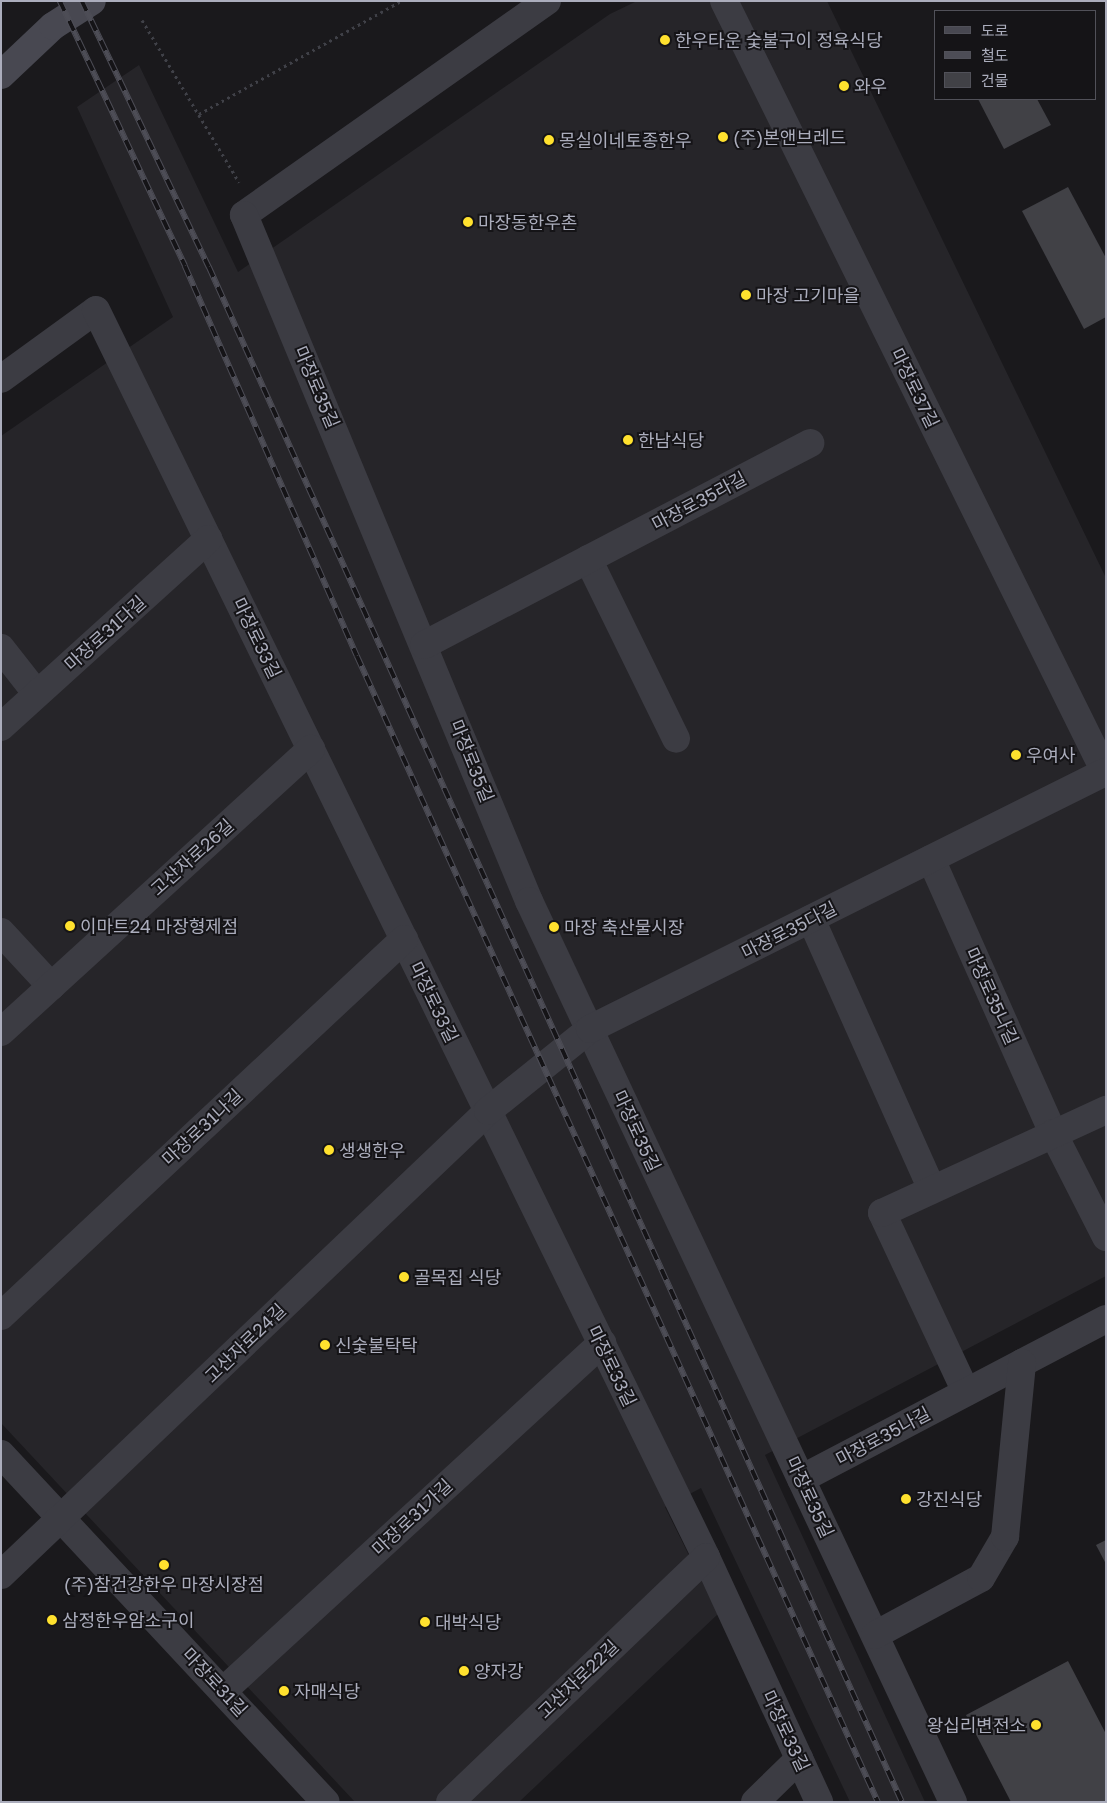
<!DOCTYPE html>
<html>
<head>
<meta charset="utf-8">
<style>
	body { margin:0 }
	#map { position:relative; width:1107px; height:1803px; overflow:hidden; background:#1a191c; font-family:"Golos Text","Noto Sans KR",sans-serif }
	div>[style] { position:absolute }
	.built>* { inset:0; background:#262529 }
	.building>* { inset:0; background:#414146 }
	.path>* { height:3px; margin-top:-1.5px; transform-origin:0; background:repeating-linear-gradient(90deg,#404148 0 2.5px,transparent 0 6.5px) }
	.street>* { height:28px; margin:-14px; padding:0 14px; transform-origin:14px; border-radius:14px; background:#3c3c43 }
	.secondary>* { height:28px; margin:-14px; padding:0 14px; transform-origin:14px; border-radius:14px; background:#484851 }
	.rail>* { height:5.5px; margin-top:-2.75px; transform-origin:0; background:repeating-linear-gradient(90deg,#151417 0 11px,#4d4d56 0 22px); box-sizing:border-box; border-block:1px solid #4d4d56 }
	.dots>* { width:14px; height:14px; translate:-50% -50%; box-sizing:border-box; border:2px solid #151417; border-radius:50% }
	span { translate:-50% -50%; white-space:nowrap; text-align:center; line-height:1.15; -webkit-text-stroke:4px #151417; paint-order:stroke }
	.poi-label { font-size:18px; color:#abadbc }
	.left { translate:0 -50%; text-align:left }
	.right { translate:-100% -50%; text-align:right }
	.street-label { font-size:18px; color:#abadbc }
	.frame { position:absolute; inset:0; border:2px solid #abadbc; pointer-events:none }
	.legend { position:absolute; left:934px; top:10px; width:162px; height:90px; box-sizing:border-box; background:#151417; border:1px solid #515159; margin:0; padding:6px 9px; list-style:none; font-size:15px; color:#abadbc }
	.legend li { display:flex; align-items:center; gap:10px; height:25px }
	.legend b { width:25px; border:1px solid #515159 }
</style>
</head>
<body>
<div id="map">
	<div class="built">
		<i style="clip-path:polygon(637px 1px,827px 1px,1106px 578px,1106px 1276px,765px 1455px,925px 1802px,850px 1802px,701px 1488px,665px 1507px,718px 1614px,519px 1802px,355px 1802px,1px 1423px,1px 436px,173px 317px,77px 107px,139px 65px,238px 272px,610px 14px)"></i>
	</div>
	<div class="building">
		<i style="clip-path:polygon(978px 99px,1037px 99px,1051px 125px,1004px 149px)"></i>
		<i style="clip-path:polygon(1068px 187px,1106px 258px,1106px 317px,1084px 329px,1022px 211px)"></i>
		<i style="clip-path:polygon(1106px 1540px,1106px 1564px,1096px 1545px)"></i>
		<i style="clip-path:polygon(1068px 1661px,1106px 1734px,1106px 1802px,1011px 1802px,966px 1715px)"></i>
	</div>
	<div class="path">
		<i style="left:142px;top:20px;width:189px;rotate:59.1deg"></i>
		<i style="left:199px;top:114px;width:231px;rotate:-29.2deg"></i>
	</div>
	<div class="street">
		<i style="left:547px;top:1px;width:371px;rotate:144.8deg"></i>
		<i style="left:244px;top:215px;width:743px;rotate:67.44deg"></i>
		<i style="left:529px;top:901px;width:996px;rotate:64.8deg"></i>
		<i style="left:724px;top:1px;width:862px;rotate:63.7deg"></i>
		<i style="left:1px;top:379px;width:117px;rotate:-36deg"></i>
		<i style="left:96px;top:310px;width:1388px;rotate:63.93deg"></i>
		<i style="left:706px;top:1557px;width:270px;rotate:65.2deg"></i>
		<i style="left:588px;top:559px;width:200px;rotate:63.9deg"></i>
		<i style="left:424px;top:645px;width:436px;rotate:-27.6deg"></i>
		<i style="left:1px;top:648px;width:58px;rotate:52deg"></i>
		<i style="left:1px;top:727px;width:280px;rotate:-42.2deg"></i>
		<i style="left:931px;top:859px;width:300px;rotate:66deg"></i>
		<i style="left:1053px;top:1133px;width:117px;rotate:63deg"></i>
		<i style="left:811px;top:919px;width:296px;rotate:65.9deg"></i>
		<i style="left:1px;top:932px;width:74px;rotate:47.2deg"></i>
		<i style="left:1px;top:1032px;width:420px;rotate:-42.4deg"></i>
		<i style="left:1px;top:1316px;width:552px;rotate:-43.09deg"></i>
		<i style="left:966px;top:1392px;width:198px;rotate:-115.1deg"></i>
		<i style="left:882px;top:1213px;width:247px;rotate:-24.7deg"></i>
		<i style="left:1px;top:1454px;width:476px;rotate:47deg"></i>
		<i style="left:801px;top:1479px;width:344px;rotate:-27.7deg"></i>
		<i style="left:1px;top:1575px;width:673px;rotate:-43.61deg"></i>
		<i style="left:488px;top:1111px;width:131px;rotate:-38.8deg"></i>
		<i style="left:590px;top:1029px;width:576px;rotate:-26.52deg"></i>
		<i style="left:875px;top:1635px;width:120px;rotate:-28.3deg"></i>
		<i style="left:981px;top:1578px;width:48px;rotate:-59.7deg"></i>
		<i style="left:1005px;top:1537px;width:175px;rotate:-84.4deg"></i>
		<i style="left:223px;top:1691px;width:515px;rotate:-42.56deg"></i>
		<i style="left:450px;top:1802px;width:354px;rotate:-43.7deg"></i>
		<i style="left:755px;top:1802px;width:62px;rotate:-44.3deg"></i>
	</div>
	<div class="secondary">
		<i style="left:1px;top:75px;width:71px;rotate:-43.3deg"></i>
		<i style="left:53px;top:26px;width:46px;rotate:-32.7deg"></i>
	</div>
	<div class="rail">
		<i style="left:60px;top:1px;width:293px;rotate:64.7deg"></i>
		<i style="left:185px;top:266px;width:426px;rotate:66.2deg"></i>
		<i style="left:357px;top:656px;width:1259px;rotate:65.55deg"></i>
		<i style="left:82px;top:1px;width:295px;rotate:64.5deg"></i>
		<i style="left:209px;top:267px;width:1684px;rotate:65.7deg"></i>
	</div>
	<div class="dots">
		<i style="left:665px;top:40px;background:#ffe12e"></i>
		<i style="left:844px;top:86px;background:#ffe12e"></i>
		<i style="left:723px;top:137px;background:#ffe12e"></i>
		<i style="left:549px;top:140px;background:#ffe12e"></i>
		<i style="left:468px;top:222px;background:#ffe12e"></i>
		<i style="left:746px;top:295px;background:#ffe12e"></i>
		<i style="left:628px;top:440px;background:#ffe12e"></i>
		<i style="left:1016px;top:755px;background:#ffe12e"></i>
		<i style="left:70px;top:926px;background:#ffe12e"></i>
		<i style="left:554px;top:927px;background:#ffe12e"></i>
		<i style="left:329px;top:1150px;background:#ffe12e"></i>
		<i style="left:404px;top:1277px;background:#ffe12e"></i>
		<i style="left:325px;top:1345px;background:#ffe12e"></i>
		<i style="left:906px;top:1499px;background:#ffe12e"></i>
		<i style="left:164px;top:1565px;background:#ffe12e"></i>
		<i style="left:52px;top:1620px;background:#ffe12e"></i>
		<i style="left:425px;top:1622px;background:#ffe12e"></i>
		<i style="left:464px;top:1671px;background:#ffe12e"></i>
		<i style="left:284px;top:1691px;background:#ffe12e"></i>
		<i style="left:1036px;top:1725px;background:#ffe12e"></i>
	</div>
	<div class="poi-label">
		<span class="left" style="left:675px;top:40px">한우타운 숯불구이 정육식당</span>
		<span class="left" style="left:854px;top:86px">와우</span>
		<span class="left" style="left:733px;top:137px">(주)본앤브레드</span>
		<span class="left" style="left:559px;top:140px">몽실이네토종한우</span>
		<span class="left" style="left:478px;top:222px">마장동한우촌</span>
		<span class="left" style="left:756px;top:295px">마장 고기마을</span>
		<span class="left" style="left:638px;top:440px">한남식당</span>
		<span class="left" style="left:1026px;top:755px">우여사</span>
		<span class="left" style="left:80px;top:926px">이마트24 마장형제점</span>
		<span class="left" style="left:564px;top:927px">마장 축산물시장</span>
		<span class="left" style="left:339px;top:1150px">생생한우</span>
		<span class="left" style="left:414px;top:1277px">골목집 식당</span>
		<span class="left" style="left:335px;top:1345px">신숯불탁탁</span>
		<span class="left" style="left:916px;top:1499px">강진식당</span>
		<span style="left:164px;top:1584px">(주)참건강한우 마장시장점</span>
		<span class="left" style="left:62px;top:1620px">삼정한우암소구이</span>
		<span class="left" style="left:435px;top:1622px">대박식당</span>
		<span class="left" style="left:474px;top:1671px">양자강</span>
		<span class="left" style="left:294px;top:1691px">자매식당</span>
		<span class="right" style="left:1026px;top:1725px">왕십리변전소</span>
	</div>
	<div class="street-label">
		<span style="left:317px;top:387px;rotate:67deg">마장로35길</span>
		<span style="left:915px;top:388px;rotate:64deg">마장로37길</span>
		<span style="left:699px;top:501px;rotate:-28deg">마장로35라길</span>
		<span style="left:105px;top:633px;rotate:-42deg">마장로31다길</span>
		<span style="left:257px;top:638px;rotate:64deg">마장로33길</span>
		<span style="left:472px;top:761px;rotate:68deg">마장로35길</span>
		<span style="left:192px;top:857px;rotate:-42deg">고산자로26길</span>
		<span style="left:789px;top:930px;rotate:-27deg">마장로35다길</span>
		<span style="left:992px;top:996px;rotate:66deg">마장로35나길</span>
		<span style="left:434px;top:1002px;rotate:64deg">마장로33길</span>
		<span style="left:202px;top:1127px;rotate:-43deg">마장로31나길</span>
		<span style="left:637px;top:1131px;rotate:65deg">마장로35길</span>
		<span style="left:245px;top:1343px;rotate:-44deg">고산자로24길</span>
		<span style="left:612px;top:1366px;rotate:64deg">마장로33길</span>
		<span style="left:883px;top:1436px;rotate:-28deg">마장로35나길</span>
		<span style="left:810px;top:1497px;rotate:65deg">마장로35길</span>
		<span style="left:412px;top:1517px;rotate:-43deg">마장로31가길</span>
		<span style="left:578px;top:1679px;rotate:-44deg">고산자로22길</span>
		<span style="left:215px;top:1682px;rotate:47deg">마장로31길</span>
		<span style="left:786px;top:1731px;rotate:65deg">마장로33길</span>
	</div>
	<div class="frame"></div>
	<ul class="legend">
	<li><b style="height:6px;background:#484851"></b>도로</li>
	<li><b style="height:6px;background:#4d4d56"></b>철도</li>
	<li><b style="height:14px;background:#414146"></b>건물</li>
	</ul>
</div>
</body>
</html>
